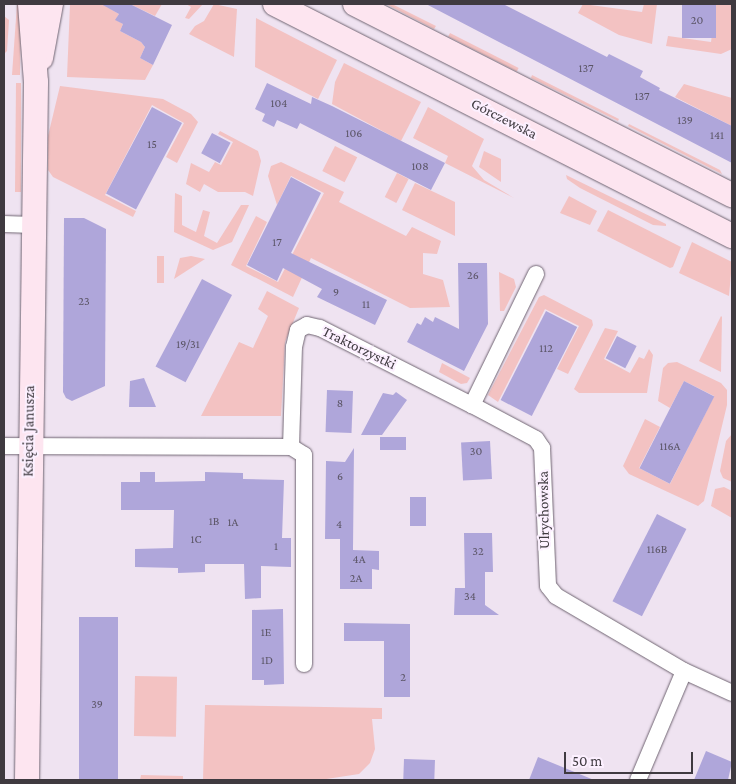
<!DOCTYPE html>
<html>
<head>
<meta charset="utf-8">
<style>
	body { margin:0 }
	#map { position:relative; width:736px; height:784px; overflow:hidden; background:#efe3f1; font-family:"Crimson Pro",serif }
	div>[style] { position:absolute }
	.green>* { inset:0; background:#f3c2c2; transform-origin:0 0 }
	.building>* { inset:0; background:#afa6da; transform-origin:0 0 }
	.roads { filter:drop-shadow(0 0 1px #706572) drop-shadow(0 0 1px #706572) }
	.street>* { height:16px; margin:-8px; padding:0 8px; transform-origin:8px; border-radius:8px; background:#fff }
	.secondary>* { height:24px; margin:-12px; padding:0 12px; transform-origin:12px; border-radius:12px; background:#fde5f0 }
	span { translate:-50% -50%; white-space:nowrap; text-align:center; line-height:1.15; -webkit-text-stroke:4px #fcf0ff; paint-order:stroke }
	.number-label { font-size:12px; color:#5b5566 }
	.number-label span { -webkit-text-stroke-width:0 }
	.street-label { font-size:15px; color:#3f3a40 }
	.frame { position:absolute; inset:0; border:5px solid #3f3a40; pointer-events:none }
	.scale { position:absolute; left:564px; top:752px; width:129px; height:22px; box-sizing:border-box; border:2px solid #3f3a40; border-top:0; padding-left:6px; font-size:15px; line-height:18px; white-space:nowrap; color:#3f3a40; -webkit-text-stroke:4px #fcf0ff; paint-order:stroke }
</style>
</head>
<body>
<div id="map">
	<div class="green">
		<i style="clip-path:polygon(17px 4px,21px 4px,20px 75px,12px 75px)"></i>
		<i style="clip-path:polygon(70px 4px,102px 4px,119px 14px,116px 20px,123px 24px,120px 31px,141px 42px,145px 47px,140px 58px,153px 65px,145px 80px,67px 77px)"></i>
		<i style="clip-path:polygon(130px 4px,162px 4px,155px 16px)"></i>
		<i style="clip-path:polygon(186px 4px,203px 4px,189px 19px,185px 18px,191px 7px)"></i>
		<i style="clip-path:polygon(214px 4px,237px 9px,234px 57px,189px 34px,195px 26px,204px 21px)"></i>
		<i style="clip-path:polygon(386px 4px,392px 4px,436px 26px,434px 29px)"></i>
		<i style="clip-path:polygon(583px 4px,642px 12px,644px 4px,657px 4px,652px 44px,619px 35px,578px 13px)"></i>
		<i style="clip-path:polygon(716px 4px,732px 4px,732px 49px,721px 54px,666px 46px,668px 36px,711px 42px)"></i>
		<i style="clip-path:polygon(4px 16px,9px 20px,7px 51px,4px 54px)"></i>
		<i style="clip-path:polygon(256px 18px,337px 60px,318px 99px,255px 67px)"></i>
		<i style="left:450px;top:33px;width:77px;height:4px;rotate:27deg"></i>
		<i style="clip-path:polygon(344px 63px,421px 102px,401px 141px,332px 104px,335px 82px)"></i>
		<i style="clip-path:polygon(532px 75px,619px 119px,618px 121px,531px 78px)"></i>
		<i style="clip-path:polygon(16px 83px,21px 83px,21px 192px,15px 192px)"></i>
		<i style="clip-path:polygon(684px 84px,732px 98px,732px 126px,675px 97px)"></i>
		<i style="clip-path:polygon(60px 86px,163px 99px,191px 114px,198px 122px,177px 163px,166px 157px,184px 123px,152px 105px,105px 195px,136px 211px,133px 217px,53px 177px,48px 170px,48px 136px)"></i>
		<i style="clip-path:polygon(428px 107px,484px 139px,472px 166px,484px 180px,514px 198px,445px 163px,448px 156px,413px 138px)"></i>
		<i style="clip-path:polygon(629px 124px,720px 170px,722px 174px,628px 126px)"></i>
		<i style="clip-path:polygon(220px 131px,258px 151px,261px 161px,253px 196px,245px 192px,218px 192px,204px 184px,200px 192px,186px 184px,191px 163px,209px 172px,215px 162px,221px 165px,233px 142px,218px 134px)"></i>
		<i style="left:335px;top:146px;width:25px;height:28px;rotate:27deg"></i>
		<i style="clip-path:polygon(484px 151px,501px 159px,501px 182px,479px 167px)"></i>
		<i style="clip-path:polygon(281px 162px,344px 192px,339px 202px,406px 236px,412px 227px,441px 241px,437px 254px,423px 253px,423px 274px,443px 280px,450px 307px,410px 308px,311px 258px,293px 297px,231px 265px,256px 216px,267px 222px,246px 266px,278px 282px,324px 193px,291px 176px,277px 205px,268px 176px,271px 166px)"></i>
		<i style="left:397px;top:173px;width:13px;height:27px;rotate:27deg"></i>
		<i style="clip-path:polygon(566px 175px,666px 224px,666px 226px,653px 225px,580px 188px,567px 179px)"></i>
		<i style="clip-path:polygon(415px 183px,455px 202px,455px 236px,402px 210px)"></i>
		<i style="clip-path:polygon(175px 193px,182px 196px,182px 225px,196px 232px,203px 210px,210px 212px,204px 236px,217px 243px,241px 205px,249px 205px,232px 242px,213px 250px,174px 232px)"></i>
		<i style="clip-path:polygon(569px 196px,597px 211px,590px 225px,560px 213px)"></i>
		<i style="clip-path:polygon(608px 210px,681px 247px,673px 267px,670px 268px,597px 231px)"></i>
		<i style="clip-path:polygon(692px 242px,732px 262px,729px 296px,679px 273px)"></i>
		<i style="left:157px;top:256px;width:7px;height:27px"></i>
		<i style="clip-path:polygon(191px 256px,205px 259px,174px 279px,180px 258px)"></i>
		<i style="clip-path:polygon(499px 272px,514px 279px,516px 287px,504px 311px,500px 311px)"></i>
		<i style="clip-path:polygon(267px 291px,299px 308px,285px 342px,281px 416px,201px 416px,239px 342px,253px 348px,268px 316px,258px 309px)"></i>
		<i style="clip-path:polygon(544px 295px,592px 320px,593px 325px,568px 374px,557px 369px,579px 326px,545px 309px,498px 402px,488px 395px,539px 297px)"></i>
		<i style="clip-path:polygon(721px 316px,722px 317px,721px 372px,699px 361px)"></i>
		<i style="clip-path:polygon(605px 328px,618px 331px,604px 359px,630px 373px,639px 357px,644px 359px,649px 349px,653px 355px,647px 393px,579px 393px,574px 389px)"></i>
		<i style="clip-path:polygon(677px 362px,721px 383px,727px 390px,727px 405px,704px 501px,698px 506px,629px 474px,623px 466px,645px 419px,660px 427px,639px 468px,670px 484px,714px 396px,684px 381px,670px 408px,658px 401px,663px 368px,668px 363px)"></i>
		<i style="clip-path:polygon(442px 363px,470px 378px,467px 383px,461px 384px,439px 372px)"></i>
		<i style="clip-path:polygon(732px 434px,732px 482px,723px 478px,720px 471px,726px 441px)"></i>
		<i style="clip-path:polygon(724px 487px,732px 491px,732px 518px,711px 506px,715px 489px)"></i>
		<i style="left:135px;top:676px;width:42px;height:60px;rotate:1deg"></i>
		<i style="clip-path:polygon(205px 705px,382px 708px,382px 719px,372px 719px,375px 749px,370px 763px,359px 774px,320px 780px,203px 780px)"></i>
		<i style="clip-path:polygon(141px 775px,183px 776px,183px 780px,140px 780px)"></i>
	</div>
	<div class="building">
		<i style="clip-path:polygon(101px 4px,130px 4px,172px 25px,153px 65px,140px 58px,145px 47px,141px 42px,120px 31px,123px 24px,115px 20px,119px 14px)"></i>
		<i style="clip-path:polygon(426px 4px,503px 4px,607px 57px,609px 54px,643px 71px,640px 77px,660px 88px,659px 90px,732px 126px,732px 163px)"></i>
		<i style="left:682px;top:4px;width:34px;height:34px"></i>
		<i style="clip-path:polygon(267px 83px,311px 104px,312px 97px,332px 106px,445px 163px,431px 190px,300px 123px,297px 129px,277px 120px,274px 127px,262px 121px,265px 114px,255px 109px)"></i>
		<i style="left:152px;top:107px;width:34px;height:98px;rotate:28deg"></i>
		<i style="left:212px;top:133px;width:21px;height:23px;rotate:28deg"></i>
		<i style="clip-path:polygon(291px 177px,321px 193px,291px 253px,387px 300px,375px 325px,317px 297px,322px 289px,283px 268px,277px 281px,247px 265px)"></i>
		<i style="clip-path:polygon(64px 218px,84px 218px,106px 229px,105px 386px,72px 401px,66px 398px,63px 392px)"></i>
		<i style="clip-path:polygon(458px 263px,487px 263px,488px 324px,464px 371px,407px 342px,417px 323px,421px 325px,425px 317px,433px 322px,435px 317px,459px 329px)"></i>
		<i style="left:202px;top:279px;width:34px;height:99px;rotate:28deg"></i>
		<i style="left:546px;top:311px;width:35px;height:100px;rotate:27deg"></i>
		<i style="left:617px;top:336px;width:22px;height:25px;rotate:27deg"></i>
		<i style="clip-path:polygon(144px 378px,156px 407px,129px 407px,130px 381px)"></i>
		<i style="left:684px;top:381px;width:34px;height:98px;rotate:27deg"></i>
		<i style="left:327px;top:390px;width:26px;height:42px;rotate:2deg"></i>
		<i style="clip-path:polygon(396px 392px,407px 400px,382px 435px,361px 435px,383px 393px,393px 395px)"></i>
		<i style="left:380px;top:437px;width:26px;height:13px"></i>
		<i style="left:490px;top:441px;width:38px;height:29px;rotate:87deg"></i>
		<i style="clip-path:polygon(354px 448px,353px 550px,379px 551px,379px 570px,372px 569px,372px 589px,340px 589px,340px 539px,325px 539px,326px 461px,345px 462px)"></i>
		<i style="clip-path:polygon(140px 472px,155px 472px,155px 482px,205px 481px,205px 472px,243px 473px,243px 479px,284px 480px,282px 538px,291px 538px,291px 567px,261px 566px,261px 598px,245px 599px,244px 564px,205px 564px,205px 572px,178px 573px,178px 568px,135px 567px,135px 549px,173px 548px,174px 510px,121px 510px,121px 482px,140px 482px)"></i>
		<i style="left:410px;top:497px;width:16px;height:29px"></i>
		<i style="left:657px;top:514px;width:33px;height:98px;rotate:27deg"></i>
		<i style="clip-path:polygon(464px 533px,492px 533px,493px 572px,485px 572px,485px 605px,499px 615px,454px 615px,455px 588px,465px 588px)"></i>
		<i style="clip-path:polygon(283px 609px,284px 684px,264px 685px,264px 680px,252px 680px,252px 610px)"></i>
		<i style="left:79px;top:617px;width:39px;height:163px"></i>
		<i style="clip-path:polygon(344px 623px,410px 624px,410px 697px,384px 697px,384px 641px,344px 641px)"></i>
		<i style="clip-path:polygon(706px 751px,732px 762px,728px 780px,694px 780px)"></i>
		<i style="clip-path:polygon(538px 757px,594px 780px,529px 780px)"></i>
		<i style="left:404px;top:759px;width:31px;height:21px;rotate:2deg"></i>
	</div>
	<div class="roads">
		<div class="street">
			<i style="left:4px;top:224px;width:29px;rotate:2deg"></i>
			<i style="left:536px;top:274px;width:146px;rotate:116deg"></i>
			<i style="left:472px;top:405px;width:72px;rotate:28deg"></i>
			<i style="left:536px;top:439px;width:11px;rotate:56deg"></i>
			<i style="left:542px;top:448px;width:138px;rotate:87.5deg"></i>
			<i style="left:548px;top:586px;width:13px;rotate:51deg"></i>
			<i style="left:556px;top:596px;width:148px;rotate:30.4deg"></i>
			<i style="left:684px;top:671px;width:53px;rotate:24.6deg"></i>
			<i style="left:4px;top:446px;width:287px;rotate:0.2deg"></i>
			<i style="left:304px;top:664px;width:209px;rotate:-90deg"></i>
			<i style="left:304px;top:455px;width:15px;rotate:-148deg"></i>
			<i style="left:291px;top:447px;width:100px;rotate:-88.3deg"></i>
			<i style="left:294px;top:347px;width:17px;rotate:-77deg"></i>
			<i style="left:298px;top:330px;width:10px;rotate:-29deg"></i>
			<i style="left:307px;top:325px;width:13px;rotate:13deg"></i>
			<i style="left:320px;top:328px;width:170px;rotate:26.9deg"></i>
			<i style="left:638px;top:780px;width:118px;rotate:-67.1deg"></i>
		</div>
		<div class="secondary">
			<i style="left:275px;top:4px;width:513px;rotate:26.92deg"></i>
			<i style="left:355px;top:4px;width:423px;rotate:26.9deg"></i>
			<i style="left:41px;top:58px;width:55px;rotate:-79.5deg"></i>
			<i style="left:27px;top:780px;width:698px;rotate:-89.26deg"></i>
			<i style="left:36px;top:82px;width:78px;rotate:-94.4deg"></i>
		</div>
	</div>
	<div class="number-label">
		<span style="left:697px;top:21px">20</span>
		<span style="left:586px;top:69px">137</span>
		<span style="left:642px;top:97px">137</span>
		<span style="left:279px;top:104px">104</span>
		<span style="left:685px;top:121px">139</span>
		<span style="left:354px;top:134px">106</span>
		<span style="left:717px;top:136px">141</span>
		<span style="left:152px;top:145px">15</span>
		<span style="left:420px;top:167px">108</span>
		<span style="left:277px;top:243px">17</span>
		<span style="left:473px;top:276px">26</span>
		<span style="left:336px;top:293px">9</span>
		<span style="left:84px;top:302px">23</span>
		<span style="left:366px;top:305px">11</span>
		<span style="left:188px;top:345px">19/31</span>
		<span style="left:546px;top:349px">112</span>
		<span style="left:340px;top:404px">8</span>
		<span style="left:670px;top:447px">116A</span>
		<span style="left:476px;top:452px">30</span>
		<span style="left:340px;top:477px">6</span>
		<span style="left:214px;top:522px">1B</span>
		<span style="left:233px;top:523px">1A</span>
		<span style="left:339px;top:525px">4</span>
		<span style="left:196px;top:540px">1C</span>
		<span style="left:276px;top:547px">1</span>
		<span style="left:657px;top:550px">116B</span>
		<span style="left:478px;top:552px">32</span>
		<span style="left:359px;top:560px">4A</span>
		<span style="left:356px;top:579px">2A</span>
		<span style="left:470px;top:597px">34</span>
		<span style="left:266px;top:633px">1E</span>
		<span style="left:267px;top:661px">1D</span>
		<span style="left:403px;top:678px">2</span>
		<span style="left:97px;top:705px">39</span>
	</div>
	<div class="street-label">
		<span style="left:504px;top:119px;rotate:27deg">Górczewska</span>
		<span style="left:359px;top:348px;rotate:26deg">Traktorzystki</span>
		<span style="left:29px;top:431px;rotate:-89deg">Księcia Janusza</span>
		<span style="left:544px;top:510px;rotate:-91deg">Ulrychowska</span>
	</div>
	<div class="frame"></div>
	<div class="scale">50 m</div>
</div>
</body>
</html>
